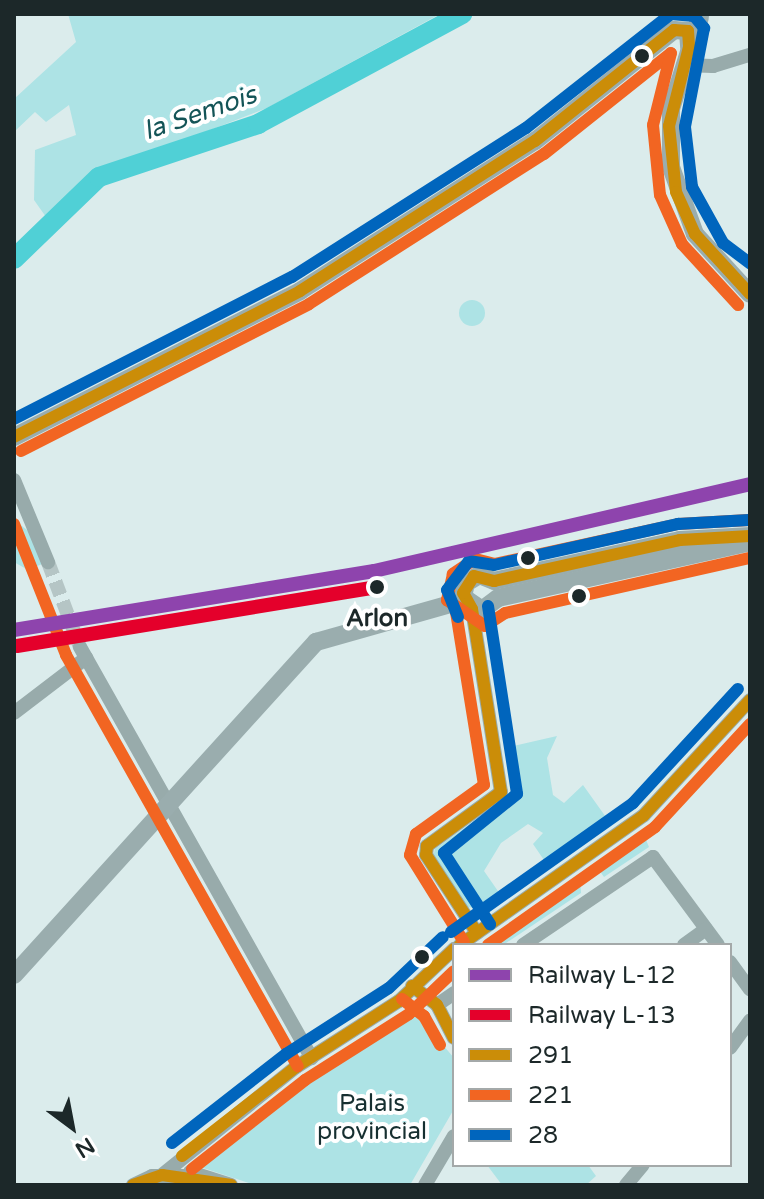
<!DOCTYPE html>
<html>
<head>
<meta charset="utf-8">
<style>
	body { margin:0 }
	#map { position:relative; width:764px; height:1199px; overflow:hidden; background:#dbecec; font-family:"Varela Round",sans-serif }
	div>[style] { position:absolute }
	.green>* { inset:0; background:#ade3e5 }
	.round { border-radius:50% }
	.stream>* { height:3px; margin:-1.5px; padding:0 1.5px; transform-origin:1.5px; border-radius:1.5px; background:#50d0d6 }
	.river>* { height:20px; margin:-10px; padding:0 10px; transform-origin:10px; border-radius:10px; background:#50d0d6 }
	.minor-tunnel>* { height:14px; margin-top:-7px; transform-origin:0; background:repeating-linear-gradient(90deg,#b5c5c5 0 14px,transparent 0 21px) }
	.minor>* { height:14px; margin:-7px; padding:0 7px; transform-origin:7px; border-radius:7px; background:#98abab }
	.major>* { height:18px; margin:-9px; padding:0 9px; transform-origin:9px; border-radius:9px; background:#9aadae }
	.bus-1>* { height:12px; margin:-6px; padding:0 6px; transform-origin:6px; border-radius:6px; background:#cb8d08 }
	.bus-2>* { height:12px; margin:-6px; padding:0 6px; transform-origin:6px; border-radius:6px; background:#f26522 }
	.bus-3>* { height:12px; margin:-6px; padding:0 6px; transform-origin:6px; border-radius:6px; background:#0065bd }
	.rail-1>* { height:14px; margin:-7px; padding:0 7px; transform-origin:7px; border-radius:7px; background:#8e44ad }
	.rail-2>* { height:14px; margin:-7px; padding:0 7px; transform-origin:7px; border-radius:7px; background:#e4002b }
	.dots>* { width:22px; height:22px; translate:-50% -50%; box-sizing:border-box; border:4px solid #fff; border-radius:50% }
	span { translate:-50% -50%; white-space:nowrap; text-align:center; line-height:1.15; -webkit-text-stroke:8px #fff; paint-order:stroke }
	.stop-label { font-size:24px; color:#1c2829; font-weight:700 }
	.park-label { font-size:24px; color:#162f30 }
	.water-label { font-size:26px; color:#145457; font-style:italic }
	.frame { position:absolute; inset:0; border:16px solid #1c2829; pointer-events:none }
	.legend { position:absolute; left:452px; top:943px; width:280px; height:224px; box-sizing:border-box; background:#fff; border:2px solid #a4a9a9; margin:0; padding:10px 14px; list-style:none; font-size:24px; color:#1c2829 }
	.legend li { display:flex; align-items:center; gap:16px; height:40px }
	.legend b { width:40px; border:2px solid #a4a9a9 }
	.north { position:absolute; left:32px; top:1087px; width:80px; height:80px; -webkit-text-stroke:6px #fff; paint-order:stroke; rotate:148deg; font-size:22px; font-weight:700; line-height:32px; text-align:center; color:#1c2829 }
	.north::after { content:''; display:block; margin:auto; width:28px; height:36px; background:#1c2829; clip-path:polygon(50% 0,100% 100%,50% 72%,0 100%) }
</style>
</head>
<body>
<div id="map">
	<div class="green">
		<i style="clip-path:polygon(68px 14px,440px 14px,267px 108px,104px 171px,46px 217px,34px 200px,35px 150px,76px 135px,69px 105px,46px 122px,35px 112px,14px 132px,14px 99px,76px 42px)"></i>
		<i class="round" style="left:459px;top:300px;width:26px;height:26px"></i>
		<i style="clip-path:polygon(14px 520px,31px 533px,42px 564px,28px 570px,14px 562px)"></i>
		<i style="clip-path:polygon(557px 736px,547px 758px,553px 795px,564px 803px,583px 785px,608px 820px,546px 863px,533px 844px,543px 833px,528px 824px,501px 843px,484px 871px,500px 894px,512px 895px,490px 910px,467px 907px,433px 857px,435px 849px,513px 793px,509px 747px)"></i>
		<i style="clip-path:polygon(644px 835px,649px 847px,604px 877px,599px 870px,591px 875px)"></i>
		<i style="clip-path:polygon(580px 877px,581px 893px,503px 945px,487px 943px)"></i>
		<i style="clip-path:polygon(415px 1012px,454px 1058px,454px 1109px,410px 1185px,255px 1185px,194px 1165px,310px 1074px,323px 1073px)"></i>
		<i style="clip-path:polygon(487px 1165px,588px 1165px,596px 1176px,586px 1185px,502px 1185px)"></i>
	</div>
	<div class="stream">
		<i style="left:458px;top:14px;width:1px;rotate:45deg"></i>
	</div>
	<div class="river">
		<i style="left:14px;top:259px;width:118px;rotate:-44deg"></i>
		<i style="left:99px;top:177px;width:168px;rotate:-18.4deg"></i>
		<i style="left:258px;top:124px;width:232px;rotate:-28.3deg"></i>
	</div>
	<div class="minor-tunnel">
		<i style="left:48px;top:562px;width:91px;rotate:69.4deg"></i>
	</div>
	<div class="minor">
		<i style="left:683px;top:65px;width:30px;rotate:2deg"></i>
		<i style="left:713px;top:66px;width:39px;rotate:-17deg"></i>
		<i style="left:14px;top:480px;width:89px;rotate:67.5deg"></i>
		<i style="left:472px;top:609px;width:185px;rotate:81deg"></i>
		<i style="left:501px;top:792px;width:92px;rotate:143.9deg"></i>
		<i style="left:427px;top:846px;width:9px;rotate:96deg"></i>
		<i style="left:426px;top:855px;width:93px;rotate:56.8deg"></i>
		<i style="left:80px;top:647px;width:472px;rotate:60.6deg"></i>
		<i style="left:14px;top:713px;width:91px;rotate:-37.4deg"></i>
		<i style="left:460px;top:945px;width:225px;rotate:-35.2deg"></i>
		<i style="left:644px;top:815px;width:156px;rotate:-47.3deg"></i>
		<i style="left:523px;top:945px;width:157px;rotate:-34.1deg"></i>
		<i style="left:653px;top:857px;width:109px;rotate:53.5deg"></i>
		<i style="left:684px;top:945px;width:27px;rotate:-36deg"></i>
		<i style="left:730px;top:962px;width:34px;rotate:54deg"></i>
		<i style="left:412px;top:986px;width:31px;rotate:37deg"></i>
		<i style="left:437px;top:1005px;width:37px;rotate:63deg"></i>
		<i style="left:437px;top:1005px;width:21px;rotate:-35deg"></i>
		<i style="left:730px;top:1048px;width:34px;rotate:-54deg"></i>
		<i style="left:190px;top:1172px;width:43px;rotate:17.6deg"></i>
		<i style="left:162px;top:1175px;width:172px;rotate:-38.9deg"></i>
		<i style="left:296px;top:1067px;width:122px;rotate:-32.7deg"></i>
		<i style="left:399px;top:1001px;width:76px;rotate:-43.4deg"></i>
		<i style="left:133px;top:1185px;width:21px;rotate:-25deg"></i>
		<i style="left:152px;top:1176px;width:46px"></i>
		<i style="left:425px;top:1185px;width:57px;rotate:-59.4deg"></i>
		<i style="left:626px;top:1185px;width:26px;rotate:-50deg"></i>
	</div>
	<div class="major">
		<i style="left:700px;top:17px;width:96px;rotate:107.5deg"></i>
		<i style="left:671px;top:109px;width:58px;rotate:90deg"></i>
		<i style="left:671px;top:167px;width:71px;rotate:70.3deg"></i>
		<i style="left:695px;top:234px;width:81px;rotate:47.5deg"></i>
		<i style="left:14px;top:437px;width:321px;rotate:-27deg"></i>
		<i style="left:300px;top:291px;width:279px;rotate:-32.6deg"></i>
		<i style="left:535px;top:141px;width:178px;rotate:-38.6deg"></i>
		<i style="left:674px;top:30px;width:14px;rotate:4deg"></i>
		<i style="left:688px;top:31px;width:16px;rotate:86deg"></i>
		<i style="left:750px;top:536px;width:70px;rotate:176.7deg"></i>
		<i style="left:680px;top:540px;width:190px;rotate:167.6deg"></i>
		<i style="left:494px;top:581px;width:16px;rotate:-158deg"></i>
		<i style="left:479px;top:575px;width:15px;rotate:148deg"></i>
		<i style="left:466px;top:583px;width:14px;rotate:102deg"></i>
		<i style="left:463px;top:597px;width:23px;rotate:34deg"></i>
		<i style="left:482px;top:610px;width:20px;rotate:-37deg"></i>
		<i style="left:498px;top:598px;width:258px;rotate:-12.5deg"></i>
		<i style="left:14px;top:975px;width:450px;rotate:-47.8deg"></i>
		<i style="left:316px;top:642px;width:154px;rotate:-15.8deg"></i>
	</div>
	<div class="bus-1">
		<i style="left:14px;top:437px;width:321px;rotate:-27deg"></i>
		<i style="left:300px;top:291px;width:279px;rotate:-32.6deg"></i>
		<i style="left:535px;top:141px;width:178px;rotate:-38.6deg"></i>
		<i style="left:674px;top:30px;width:14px;rotate:4deg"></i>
		<i style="left:688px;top:31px;width:16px;rotate:86deg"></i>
		<i style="left:689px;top:47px;width:81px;rotate:104.2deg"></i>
		<i style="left:669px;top:126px;width:66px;rotate:83.9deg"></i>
		<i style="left:676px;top:192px;width:46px;rotate:65.7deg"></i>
		<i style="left:695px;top:234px;width:81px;rotate:47.5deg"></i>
		<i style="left:472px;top:609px;width:185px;rotate:81deg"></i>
		<i style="left:501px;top:792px;width:92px;rotate:143.9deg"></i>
		<i style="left:427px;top:846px;width:9px;rotate:96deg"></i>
		<i style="left:426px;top:855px;width:93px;rotate:56.8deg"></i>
		<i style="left:472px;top:609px;width:18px;rotate:-119deg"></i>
		<i style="left:463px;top:593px;width:20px;rotate:-57deg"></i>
		<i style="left:474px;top:576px;width:21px;rotate:14deg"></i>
		<i style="left:494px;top:581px;width:190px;rotate:-12.4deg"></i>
		<i style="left:680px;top:540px;width:70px;rotate:-3.3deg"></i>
		<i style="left:460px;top:945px;width:225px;rotate:-35.2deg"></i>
		<i style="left:644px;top:815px;width:156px;rotate:-47.3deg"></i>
		<i style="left:412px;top:986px;width:31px;rotate:37deg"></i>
		<i style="left:437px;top:1005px;width:37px;rotate:63deg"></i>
		<i style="left:182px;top:1156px;width:145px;rotate:-38deg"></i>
		<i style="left:296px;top:1067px;width:122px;rotate:-32.7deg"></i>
		<i style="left:399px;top:1001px;width:76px;rotate:-43.4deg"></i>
		<i style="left:133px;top:1185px;width:31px;rotate:-19deg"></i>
		<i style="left:162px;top:1175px;width:70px;rotate:8.2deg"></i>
	</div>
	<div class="bus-2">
		<i style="left:21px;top:451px;width:323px;rotate:-27deg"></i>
		<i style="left:309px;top:304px;width:279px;rotate:-32.6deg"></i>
		<i style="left:544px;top:154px;width:162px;rotate:-38.5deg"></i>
		<i style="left:671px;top:53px;width:74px;rotate:104deg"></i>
		<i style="left:653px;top:125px;width:70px;rotate:84.3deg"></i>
		<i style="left:660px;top:195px;width:54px;rotate:65.8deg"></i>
		<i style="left:682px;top:244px;width:83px;rotate:47.4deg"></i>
		<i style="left:749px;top:520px;width:71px;rotate:176.8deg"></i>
		<i style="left:678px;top:524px;width:187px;rotate:167.7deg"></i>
		<i style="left:495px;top:564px;width:21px;rotate:-166deg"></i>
		<i style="left:475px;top:559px;width:27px;rotate:146deg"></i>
		<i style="left:453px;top:574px;width:27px;rotate:103deg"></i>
		<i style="left:447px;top:600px;width:46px;rotate:34.4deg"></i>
		<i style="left:485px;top:626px;width:24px;rotate:-33deg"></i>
		<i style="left:505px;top:613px;width:251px;rotate:-12.7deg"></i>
		<i style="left:14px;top:524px;width:141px;rotate:68.3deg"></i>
		<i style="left:66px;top:655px;width:472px;rotate:60.6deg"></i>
		<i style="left:456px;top:612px;width:175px;rotate:80.8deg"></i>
		<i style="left:484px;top:785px;width:84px;rotate:144.2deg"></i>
		<i style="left:416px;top:834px;width:22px;rotate:106deg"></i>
		<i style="left:410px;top:855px;width:102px;rotate:58.2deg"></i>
		<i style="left:488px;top:945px;width:204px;rotate:-35.2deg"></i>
		<i style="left:655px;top:827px;width:140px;rotate:-47.3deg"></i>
		<i style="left:402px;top:999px;width:28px;rotate:38deg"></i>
		<i style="left:424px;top:1016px;width:33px;rotate:61deg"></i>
		<i style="left:192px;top:1169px;width:144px;rotate:-38.2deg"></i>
		<i style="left:305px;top:1080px;width:123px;rotate:-32.4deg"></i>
		<i style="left:409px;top:1014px;width:62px;rotate:-43.7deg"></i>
	</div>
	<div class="bus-3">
		<i style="left:14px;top:419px;width:312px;rotate:-27.1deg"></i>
		<i style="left:292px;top:277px;width:277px;rotate:-32.5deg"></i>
		<i style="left:526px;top:128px;width:184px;rotate:-38.2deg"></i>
		<i style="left:671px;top:14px;width:23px;rotate:5deg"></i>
		<i style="left:694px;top:16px;width:16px;rotate:50deg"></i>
		<i style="left:704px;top:28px;width:101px;rotate:100.9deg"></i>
		<i style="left:685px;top:127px;width:60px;rotate:83.3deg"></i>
		<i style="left:692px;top:187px;width:64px;rotate:61deg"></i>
		<i style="left:723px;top:243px;width:34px;rotate:37deg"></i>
		<i style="left:488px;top:606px;width:190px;rotate:81.2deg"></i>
		<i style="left:517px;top:794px;width:94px;rotate:141.1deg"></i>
		<i style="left:444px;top:853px;width:85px;rotate:57.1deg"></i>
		<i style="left:458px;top:617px;width:29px;rotate:-112deg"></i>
		<i style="left:447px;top:590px;width:36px;rotate:-53deg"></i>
		<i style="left:469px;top:561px;width:25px;rotate:9deg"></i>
		<i style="left:494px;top:565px;width:189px;rotate:-12.6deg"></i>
		<i style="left:678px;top:524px;width:71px;rotate:-3.2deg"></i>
		<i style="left:451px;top:932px;width:223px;rotate:-35.3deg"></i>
		<i style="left:633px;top:803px;width:155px;rotate:-47.4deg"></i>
		<i style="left:172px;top:1143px;width:145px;rotate:-38deg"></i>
		<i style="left:286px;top:1054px;width:122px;rotate:-32.7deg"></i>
		<i style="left:389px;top:988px;width:74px;rotate:-43.4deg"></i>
	</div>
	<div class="rail-1">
		<i style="left:14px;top:630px;width:365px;rotate:-9.3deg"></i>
		<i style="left:374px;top:571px;width:386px;rotate:-13deg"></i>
	</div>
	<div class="rail-2">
		<i style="left:17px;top:646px;width:365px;rotate:-9.3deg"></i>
	</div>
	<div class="dots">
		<i style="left:642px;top:56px;background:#1c2829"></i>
		<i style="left:528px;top:558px;background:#1c2829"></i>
		<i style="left:377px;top:587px;background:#1c2829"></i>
		<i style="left:579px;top:596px;background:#1c2829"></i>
		<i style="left:422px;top:957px;background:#1c2829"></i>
	</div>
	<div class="stop-label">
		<span style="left:377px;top:619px">Arlon</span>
	</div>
	<div class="park-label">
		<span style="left:372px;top:1118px">Palais<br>provincial</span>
	</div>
	<div class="water-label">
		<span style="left:200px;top:113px;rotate:-19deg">la Semois</span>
	</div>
	<div class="frame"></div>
	<ul class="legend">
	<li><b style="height:10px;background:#8e44ad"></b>Railway L-12</li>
	<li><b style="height:10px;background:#e4002b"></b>Railway L-13</li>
	<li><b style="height:10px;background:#cb8d08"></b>291</li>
	<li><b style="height:10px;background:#f26522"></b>221</li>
	<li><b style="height:10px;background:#0065bd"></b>28</li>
	</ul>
	<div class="north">N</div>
</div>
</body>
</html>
